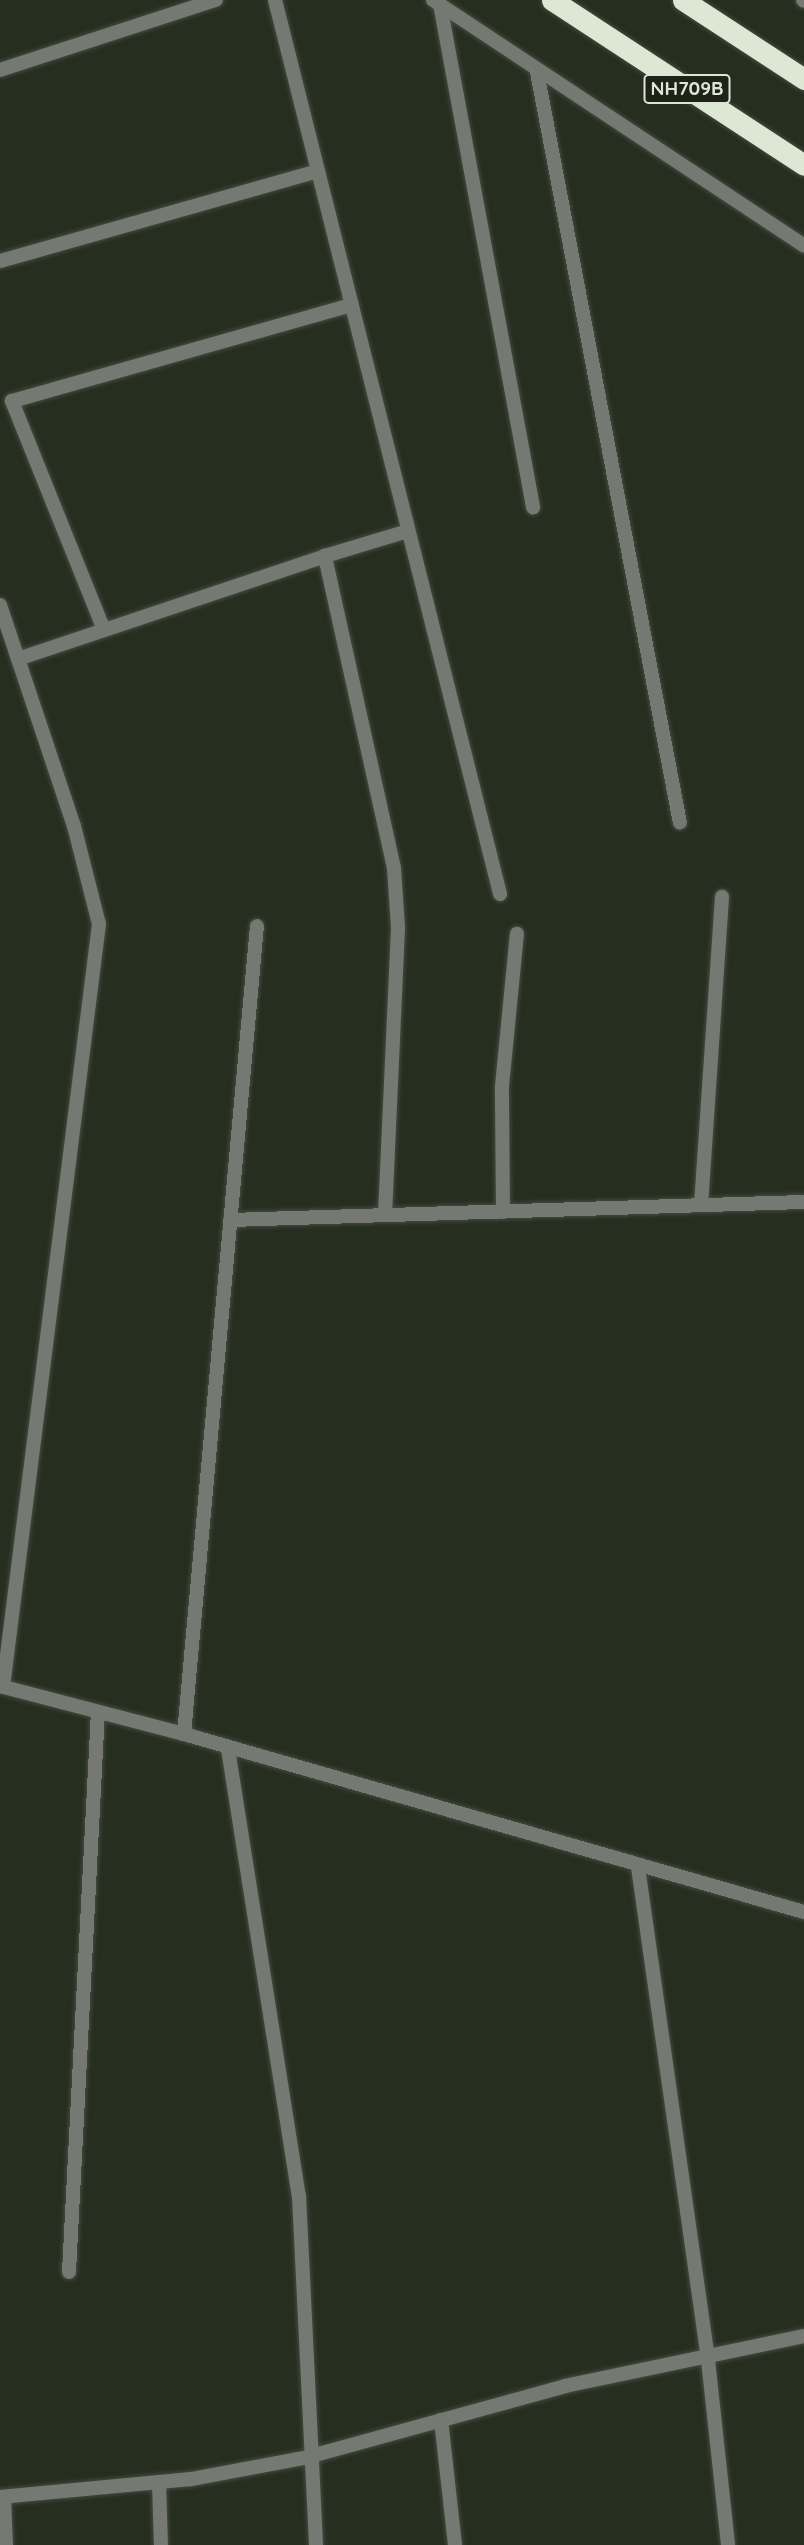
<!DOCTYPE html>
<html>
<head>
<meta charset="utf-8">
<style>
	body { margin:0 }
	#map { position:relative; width:804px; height:2545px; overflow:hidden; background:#262e20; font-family:Quicksand,sans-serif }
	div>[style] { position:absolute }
	.roads { filter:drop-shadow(0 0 2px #444b3e) drop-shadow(0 0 2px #444b3e) }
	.minor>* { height:14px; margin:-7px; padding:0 7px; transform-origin:7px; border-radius:7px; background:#757972 }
	.tertiary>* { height:14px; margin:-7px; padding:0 7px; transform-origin:7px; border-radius:7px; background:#757972 }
	.motorway>* { height:21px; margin:-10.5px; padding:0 10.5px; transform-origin:10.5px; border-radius:10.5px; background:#dce7d4 }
	span { translate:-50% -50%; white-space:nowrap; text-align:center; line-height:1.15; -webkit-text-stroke:5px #1d2416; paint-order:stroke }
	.shield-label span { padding:2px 5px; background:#1d2416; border:2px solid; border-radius:5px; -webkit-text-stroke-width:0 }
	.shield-label { font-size:19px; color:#dfe4db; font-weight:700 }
</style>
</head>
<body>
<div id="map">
	<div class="roads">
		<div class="minor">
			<i style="left:275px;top:0;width:922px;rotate:75.87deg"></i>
			<i style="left:440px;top:4px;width:512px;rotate:79.52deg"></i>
			<i style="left:0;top:70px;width:227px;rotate:-18deg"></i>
			<i style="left:537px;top:72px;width:764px;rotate:79.22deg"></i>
			<i style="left:0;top:261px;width:330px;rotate:-15.8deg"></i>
			<i style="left:0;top:605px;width:233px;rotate:71.5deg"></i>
			<i style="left:74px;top:826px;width:101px;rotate:75.7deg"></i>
			<i style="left:99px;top:924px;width:769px;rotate:97.17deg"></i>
			<i style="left:104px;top:630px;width:247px;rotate:-111.9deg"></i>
			<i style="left:12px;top:401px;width:353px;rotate:-15.8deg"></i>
			<i style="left:18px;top:659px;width:324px;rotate:-18.5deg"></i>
			<i style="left:701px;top:1205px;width:309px;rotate:-86.1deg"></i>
			<i style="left:503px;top:1212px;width:126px;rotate:-90.5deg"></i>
			<i style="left:502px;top:1086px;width:153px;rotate:-84.4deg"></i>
			<i style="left:385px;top:1215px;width:288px;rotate:-87.4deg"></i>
			<i style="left:398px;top:927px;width:59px;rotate:-93.9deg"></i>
			<i style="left:394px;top:868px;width:320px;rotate:-102.5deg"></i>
			<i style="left:325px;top:556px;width:87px;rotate:-16.8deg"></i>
			<i style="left:230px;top:1220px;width:574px;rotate:-1.8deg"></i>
			<i style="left:184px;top:1734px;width:811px;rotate:-84.84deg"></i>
			<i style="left:228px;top:1749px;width:453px;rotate:81deg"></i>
			<i style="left:299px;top:2196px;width:349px;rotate:87.2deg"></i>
			<i style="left:638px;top:1867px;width:498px;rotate:81.9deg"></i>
			<i style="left:708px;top:2360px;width:186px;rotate:83.8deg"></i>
			<i style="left:69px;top:2272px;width:561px;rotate:-87.04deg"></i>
			<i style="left:441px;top:2420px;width:126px;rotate:83.6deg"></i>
			<i style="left:159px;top:2482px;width:63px;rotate:88.2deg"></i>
			<i style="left:0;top:2497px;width:192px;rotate:-5.4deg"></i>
			<i style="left:191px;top:2479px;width:119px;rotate:-10.6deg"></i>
			<i style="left:308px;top:2457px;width:267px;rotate:-15.4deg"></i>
			<i style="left:565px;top:2386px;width:244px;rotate:-11.8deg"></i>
			<i style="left:4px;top:2497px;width:48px;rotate:87.6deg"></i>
		</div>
		<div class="tertiary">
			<i style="left:433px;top:0;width:445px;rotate:33.5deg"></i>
			<i style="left:803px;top:0;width:1px;rotate:45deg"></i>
			<i style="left:0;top:1686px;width:190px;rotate:14.6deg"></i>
			<i style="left:184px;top:1734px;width:645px;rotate:16.02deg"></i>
		</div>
		<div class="motorway">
			<i style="left:552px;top:0;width:301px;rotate:33.2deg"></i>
			<i style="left:683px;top:0;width:145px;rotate:33.1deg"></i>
		</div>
	</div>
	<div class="shield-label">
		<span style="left:687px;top:89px">NH709B</span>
	</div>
</div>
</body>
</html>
